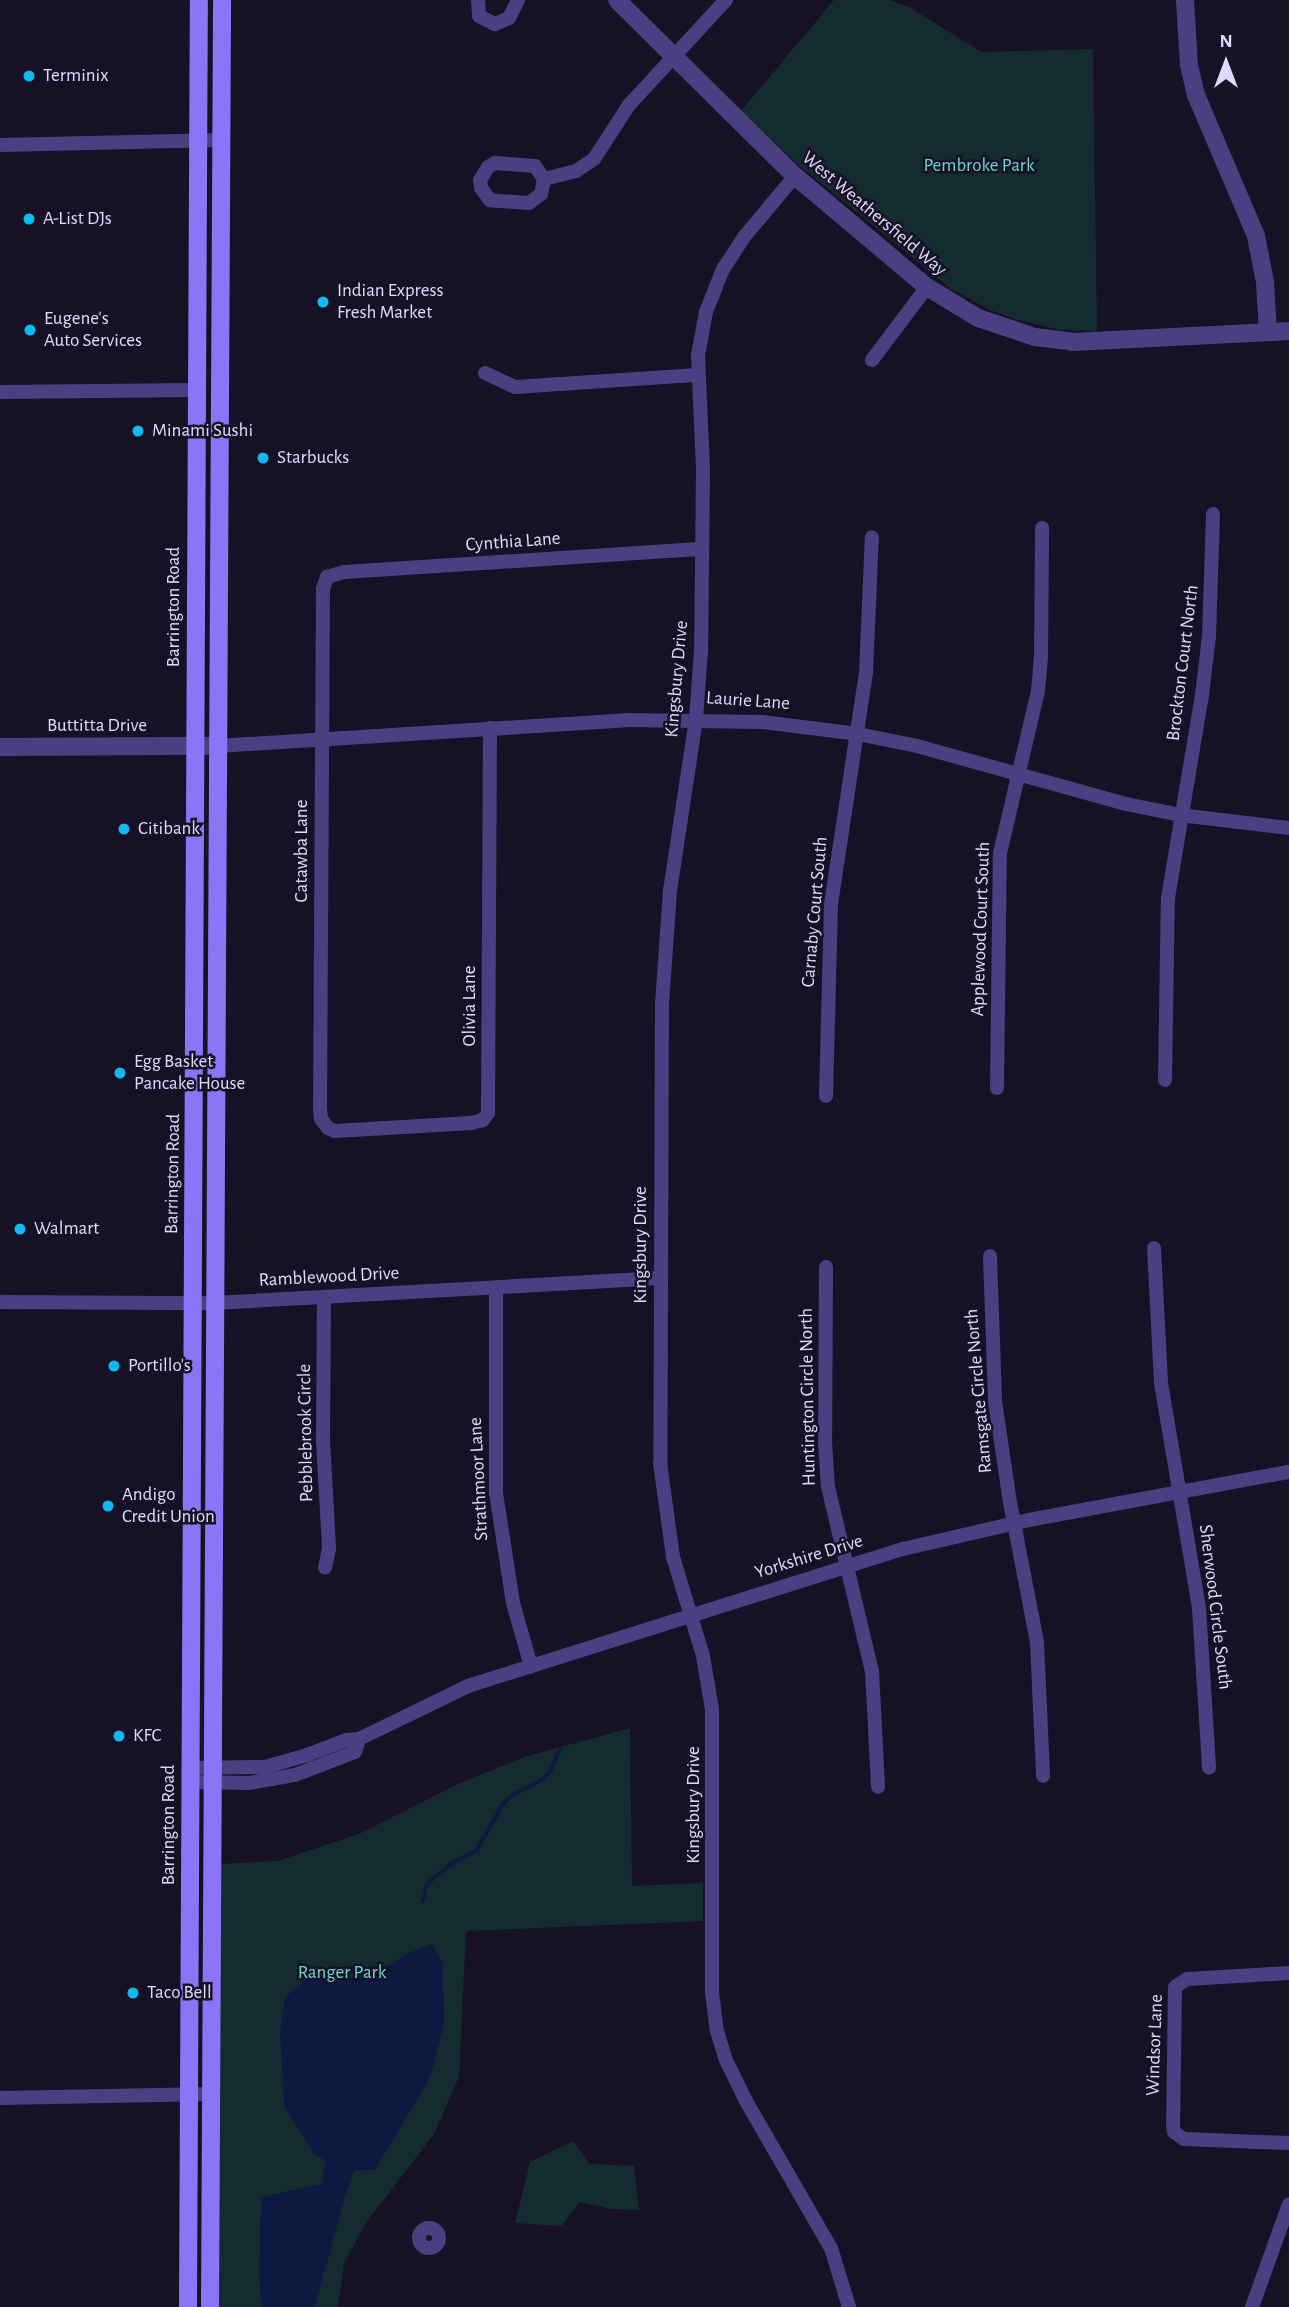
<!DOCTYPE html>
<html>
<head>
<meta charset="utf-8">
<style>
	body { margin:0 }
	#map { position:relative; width:1289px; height:2307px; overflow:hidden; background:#171126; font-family:"Alegreya Sans",sans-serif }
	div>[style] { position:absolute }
	.green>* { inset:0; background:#142c2f }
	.water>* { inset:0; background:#0e1942 }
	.stream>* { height:3.5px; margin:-1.75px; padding:0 1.75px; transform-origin:1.75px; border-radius:1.75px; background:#0e1942 }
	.minor>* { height:14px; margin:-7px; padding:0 7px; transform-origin:7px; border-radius:7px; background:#4b3f81 }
	.minor>.ring { margin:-7px; padding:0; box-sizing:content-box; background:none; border:14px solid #4b3f81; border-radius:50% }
	.tertiary>* { height:18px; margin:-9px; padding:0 9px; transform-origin:9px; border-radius:9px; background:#4b3f81 }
	.secondary>* { height:18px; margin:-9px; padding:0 9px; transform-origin:9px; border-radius:9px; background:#8b75f6 }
	.dots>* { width:19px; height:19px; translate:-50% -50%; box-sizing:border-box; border:4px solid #171126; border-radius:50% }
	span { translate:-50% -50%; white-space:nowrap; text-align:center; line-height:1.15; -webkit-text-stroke:5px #171126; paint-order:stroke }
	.poi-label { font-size:19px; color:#e1d8fd }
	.left { translate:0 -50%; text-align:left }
	.park-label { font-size:19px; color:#68d9cd }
	.street-label { font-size:19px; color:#e1d8fd }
	.north { position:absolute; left:1191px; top:28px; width:70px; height:70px; -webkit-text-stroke:5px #171126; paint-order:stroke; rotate:0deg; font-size:19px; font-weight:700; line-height:28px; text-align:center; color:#e1d8fd }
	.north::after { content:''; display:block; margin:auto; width:24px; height:32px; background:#e1d8fd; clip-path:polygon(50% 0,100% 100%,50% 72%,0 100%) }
</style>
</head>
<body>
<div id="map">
	<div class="green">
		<i style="clip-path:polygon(834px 0,890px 0,911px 8px,981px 52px,1093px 49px,1097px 331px,1061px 330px,1014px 319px,990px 310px,951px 289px,800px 166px,741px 111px)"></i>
		<i style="clip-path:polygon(630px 1728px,632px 1886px,703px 1883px,703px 1921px,466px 1931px,459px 2077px,434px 2134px,366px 2223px,344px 2263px,338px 2307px,218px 2307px,220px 1864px,278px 1861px,359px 1834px,460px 1783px,524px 1757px)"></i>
		<i style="clip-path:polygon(573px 2141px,590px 2164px,634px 2166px,639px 2210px,611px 2209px,580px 2202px,561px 2226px,515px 2223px,530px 2162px)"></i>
	</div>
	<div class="water">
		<i style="clip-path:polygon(432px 1944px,443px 1964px,444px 2023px,430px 2078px,375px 2170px,355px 2170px,344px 2200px,315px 2307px,262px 2307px,259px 2278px,261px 2197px,321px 2184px,326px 2161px,315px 2155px,284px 2106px,280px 2032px,285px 1997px,308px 1978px,372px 1977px,406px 1954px)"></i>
	</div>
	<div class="stream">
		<i style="left:423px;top:1901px;width:17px;rotate:-77deg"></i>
		<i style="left:427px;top:1884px;width:31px;rotate:-40deg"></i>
		<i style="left:451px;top:1864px;width:30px;rotate:-28deg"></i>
		<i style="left:477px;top:1850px;width:53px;rotate:-60.5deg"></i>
		<i style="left:503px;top:1804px;width:15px;rotate:-42deg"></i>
		<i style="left:514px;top:1794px;width:33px;rotate:-27deg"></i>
		<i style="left:543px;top:1779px;width:10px;rotate:-45deg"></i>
		<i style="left:550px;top:1772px;width:24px;rotate:-66deg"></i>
	</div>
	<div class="minor">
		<i style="left:478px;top:0;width:16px;rotate:86deg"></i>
		<i style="left:479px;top:16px;width:18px;rotate:27deg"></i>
		<i style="left:495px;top:24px;width:15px;rotate:-23deg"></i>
		<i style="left:509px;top:18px;width:20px;rotate:-63deg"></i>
		<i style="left:0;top:145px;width:221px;rotate:-1.3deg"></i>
		<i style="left:495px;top:163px;width:40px;rotate:4.3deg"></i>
		<i style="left:535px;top:166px;width:16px;rotate:55deg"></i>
		<i style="left:544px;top:179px;width:15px;rotate:101deg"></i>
		<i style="left:541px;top:194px;width:15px;rotate:143deg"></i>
		<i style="left:529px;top:203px;width:39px;rotate:-176deg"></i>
		<i style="left:490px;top:200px;width:15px;rotate:-127deg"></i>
		<i style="left:481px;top:188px;width:8px;rotate:-97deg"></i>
		<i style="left:480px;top:180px;width:15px;rotate:-58deg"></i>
		<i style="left:488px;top:167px;width:8px;rotate:-30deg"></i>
		<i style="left:795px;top:176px;width:80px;rotate:129.9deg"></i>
		<i style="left:744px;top:237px;width:38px;rotate:123deg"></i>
		<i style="left:723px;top:269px;width:46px;rotate:111.6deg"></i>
		<i style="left:706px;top:312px;width:44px;rotate:100.5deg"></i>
		<i style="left:698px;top:355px;width:116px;rotate:87.5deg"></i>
		<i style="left:703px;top:471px;width:180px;rotate:90.6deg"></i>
		<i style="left:701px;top:651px;width:68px;rotate:94.2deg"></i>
		<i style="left:696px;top:719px;width:173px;rotate:98.6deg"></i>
		<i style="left:670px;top:890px;width:114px;rotate:94deg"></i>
		<i style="left:662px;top:1004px;width:459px;rotate:90.2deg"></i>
		<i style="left:660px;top:1463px;width:95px;rotate:82.1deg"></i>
		<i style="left:673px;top:1557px;width:103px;rotate:73.1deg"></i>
		<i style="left:703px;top:1656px;width:54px;rotate:80.4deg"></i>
		<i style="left:712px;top:1709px;width:283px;rotate:90deg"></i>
		<i style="left:712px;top:1992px;width:39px;rotate:83deg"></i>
		<i style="left:717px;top:2031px;width:30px;rotate:73deg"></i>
		<i style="left:726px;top:2060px;width:46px;rotate:64deg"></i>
		<i style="left:746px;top:2101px;width:170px;rotate:60deg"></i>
		<i style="left:831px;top:2248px;width:62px;rotate:73deg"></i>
		<i style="left:544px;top:179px;width:33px;rotate:-14deg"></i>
		<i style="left:576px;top:171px;width:22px;rotate:-34deg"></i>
		<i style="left:594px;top:159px;width:64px;rotate:-57.1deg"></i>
		<i style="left:629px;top:105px;width:143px;rotate:-47.3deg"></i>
		<i style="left:872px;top:360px;width:91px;rotate:-53deg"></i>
		<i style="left:485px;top:373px;width:33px;rotate:25deg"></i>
		<i style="left:515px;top:387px;width:183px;rotate:-3.8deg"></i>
		<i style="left:0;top:392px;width:197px;rotate:-0.6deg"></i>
		<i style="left:490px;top:728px;width:385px;rotate:90.3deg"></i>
		<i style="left:488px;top:1113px;width:9px;rotate:126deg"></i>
		<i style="left:483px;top:1120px;width:12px;rotate:166deg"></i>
		<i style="left:471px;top:1123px;width:136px;rotate:176.6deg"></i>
		<i style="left:335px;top:1131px;width:8px;rotate:-157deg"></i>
		<i style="left:328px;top:1128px;width:11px;rotate:-128deg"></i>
		<i style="left:321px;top:1119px;width:11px;rotate:-95deg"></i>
		<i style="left:320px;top:1108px;width:519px;rotate:-89.67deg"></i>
		<i style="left:323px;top:589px;width:13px;rotate:-72deg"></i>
		<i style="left:327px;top:577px;width:18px;rotate:-16deg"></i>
		<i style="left:344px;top:572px;width:359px;rotate:-3.7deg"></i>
		<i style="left:218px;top:746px;width:409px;rotate:-3.6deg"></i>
		<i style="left:626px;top:720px;width:136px;rotate:0.8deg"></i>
		<i style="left:762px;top:722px;width:97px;rotate:7.1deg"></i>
		<i style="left:858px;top:734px;width:60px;rotate:11.5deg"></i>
		<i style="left:917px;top:746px;width:217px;rotate:15.5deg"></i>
		<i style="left:1126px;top:804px;width:55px;rotate:11.5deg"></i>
		<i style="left:1180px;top:815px;width:110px;rotate:6.8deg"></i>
		<i style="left:1165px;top:1080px;width:182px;rotate:-89.1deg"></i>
		<i style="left:1168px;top:898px;width:206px;rotate:-80.5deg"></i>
		<i style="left:1202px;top:695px;width:59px;rotate:-83.2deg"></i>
		<i style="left:1209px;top:636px;width:122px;rotate:-88.1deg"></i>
		<i style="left:997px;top:1088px;width:235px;rotate:-89.3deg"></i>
		<i style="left:1000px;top:853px;width:166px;rotate:-76.8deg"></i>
		<i style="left:1038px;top:691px;width:36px;rotate:-85deg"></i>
		<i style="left:1041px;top:655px;width:127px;rotate:-89.5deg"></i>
		<i style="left:826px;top:1096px;width:192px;rotate:-88.5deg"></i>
		<i style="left:831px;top:904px;width:235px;rotate:-81.4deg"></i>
		<i style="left:866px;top:672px;width:135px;rotate:-87.5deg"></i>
		<i style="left:1154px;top:1248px;width:135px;rotate:87deg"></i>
		<i style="left:1161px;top:1383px;width:228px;rotate:80.4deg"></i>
		<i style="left:1199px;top:1608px;width:160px;rotate:86.4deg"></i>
		<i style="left:990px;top:1256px;width:145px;rotate:88deg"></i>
		<i style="left:995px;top:1401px;width:102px;rotate:81.6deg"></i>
		<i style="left:1010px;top:1502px;width:143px;rotate:79.1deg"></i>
		<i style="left:1037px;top:1642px;width:134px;rotate:87.4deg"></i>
		<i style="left:826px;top:1267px;width:175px;rotate:90.3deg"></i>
		<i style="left:825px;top:1442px;width:45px;rotate:86.2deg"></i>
		<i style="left:828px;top:1487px;width:189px;rotate:76.6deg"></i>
		<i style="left:872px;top:1671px;width:116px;rotate:87deg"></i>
		<i style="left:496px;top:1288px;width:205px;rotate:90deg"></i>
		<i style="left:496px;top:1493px;width:111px;rotate:81.2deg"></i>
		<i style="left:513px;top:1603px;width:66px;rotate:74.1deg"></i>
		<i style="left:324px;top:1297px;width:143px;rotate:90.4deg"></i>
		<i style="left:323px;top:1440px;width:109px;rotate:86.8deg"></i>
		<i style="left:329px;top:1549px;width:19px;rotate:102deg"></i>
		<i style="left:0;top:1302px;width:215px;rotate:0.3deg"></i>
		<i style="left:215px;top:1303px;width:446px;rotate:-3.2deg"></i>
		<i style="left:190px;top:1768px;width:75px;rotate:-0.8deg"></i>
		<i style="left:265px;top:1767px;width:44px;rotate:-15.9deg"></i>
		<i style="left:307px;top:1755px;width:42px;rotate:-21deg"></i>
		<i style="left:346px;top:1740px;width:13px;rotate:-4deg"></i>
		<i style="left:359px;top:1739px;width:121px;rotate:-25.9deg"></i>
		<i style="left:468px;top:1686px;width:456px;rotate:-17.5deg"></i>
		<i style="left:903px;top:1549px;width:129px;rotate:-13deg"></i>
		<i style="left:1029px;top:1520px;width:264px;rotate:-10.5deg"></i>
		<i style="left:190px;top:1782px;width:59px;rotate:1deg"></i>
		<i style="left:249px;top:1783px;width:47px;rotate:-9.9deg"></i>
		<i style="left:295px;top:1775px;width:64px;rotate:-21deg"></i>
		<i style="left:355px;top:1752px;width:14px;rotate:-73deg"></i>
		<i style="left:1289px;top:1973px;width:102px;rotate:176.6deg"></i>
		<i style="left:1187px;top:1979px;width:14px;rotate:146deg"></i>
		<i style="left:1175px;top:1987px;width:137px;rotate:90.8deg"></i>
		<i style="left:1173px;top:2124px;width:8px;rotate:83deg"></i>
		<i style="left:1174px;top:2132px;width:12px;rotate:35deg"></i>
		<i style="left:1184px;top:2139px;width:105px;rotate:2.2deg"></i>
		<i style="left:0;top:2098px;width:211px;rotate:-1.1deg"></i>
		<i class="ring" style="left:419px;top:2228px;width:6px;height:6px"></i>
		<i style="left:1252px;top:2307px;width:109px;rotate:-70.2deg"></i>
	</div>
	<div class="tertiary">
		<i style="left:617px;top:0;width:250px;rotate:44.7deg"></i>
		<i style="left:795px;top:176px;width:172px;rotate:40.1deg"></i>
		<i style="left:927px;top:287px;width:60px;rotate:31.3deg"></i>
		<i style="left:978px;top:318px;width:60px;rotate:18.4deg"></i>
		<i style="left:1035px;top:337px;width:38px;rotate:7deg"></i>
		<i style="left:1073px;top:342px;width:216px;rotate:-2.9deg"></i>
		<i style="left:1185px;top:0;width:65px;rotate:86.5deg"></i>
		<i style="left:1189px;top:65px;width:31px;rotate:77deg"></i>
		<i style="left:1196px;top:95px;width:153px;rotate:66.9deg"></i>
		<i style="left:1256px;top:236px;width:47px;rotate:78.9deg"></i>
		<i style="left:1265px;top:282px;width:50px;rotate:86.6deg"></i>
		<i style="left:0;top:747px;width:218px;rotate:-0.3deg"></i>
	</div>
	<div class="secondary">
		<i style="left:188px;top:2307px;width:2307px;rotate:-89.73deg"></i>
		<i style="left:210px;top:2307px;width:2307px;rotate:-89.7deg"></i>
	</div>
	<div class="dots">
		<i style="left:29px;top:76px;background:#10b9f0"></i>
		<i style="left:29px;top:219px;background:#10b9f0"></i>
		<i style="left:323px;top:302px;background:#10b9f0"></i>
		<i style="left:30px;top:330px;background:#10b9f0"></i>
		<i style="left:138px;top:431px;background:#10b9f0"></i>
		<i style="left:263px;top:458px;background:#10b9f0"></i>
		<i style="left:124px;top:829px;background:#10b9f0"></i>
		<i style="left:120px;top:1073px;background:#10b9f0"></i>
		<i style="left:20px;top:1229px;background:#10b9f0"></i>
		<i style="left:114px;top:1366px;background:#10b9f0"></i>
		<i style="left:108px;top:1506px;background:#10b9f0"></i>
		<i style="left:119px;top:1736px;background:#10b9f0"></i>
		<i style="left:133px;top:1993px;background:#10b9f0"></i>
	</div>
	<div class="poi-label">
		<span class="left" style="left:43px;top:76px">Terminix</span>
		<span class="left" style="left:43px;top:219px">A-List DJs</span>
		<span class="left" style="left:337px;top:302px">Indian Express<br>Fresh Market</span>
		<span class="left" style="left:44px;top:330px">Eugene's<br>Auto Services</span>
		<span class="left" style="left:152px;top:431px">Minami Sushi</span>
		<span class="left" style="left:277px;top:458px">Starbucks</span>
		<span class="left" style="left:138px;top:829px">Citibank</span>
		<span class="left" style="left:134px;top:1073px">Egg Basket<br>Pancake House</span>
		<span class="left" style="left:34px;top:1229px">Walmart</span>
		<span class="left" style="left:128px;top:1366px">Portillo's</span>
		<span class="left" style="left:122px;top:1506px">Andigo<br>Credit Union</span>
		<span class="left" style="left:133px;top:1736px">KFC</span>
		<span class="left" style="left:147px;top:1993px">Taco Bell</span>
	</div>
	<div class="park-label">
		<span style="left:979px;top:166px">Pembroke Park</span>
		<span style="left:342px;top:1973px">Ranger Park</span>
	</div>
	<div class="street-label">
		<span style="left:874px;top:214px;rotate:40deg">West Weathersfield Way</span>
		<span style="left:513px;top:542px;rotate:-4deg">Cynthia Lane</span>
		<span style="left:174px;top:607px;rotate:-90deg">Barrington Road</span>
		<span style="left:1183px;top:663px;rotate:-83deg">Brockton Court North</span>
		<span style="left:677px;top:679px;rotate:-85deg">Kingsbury Drive</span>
		<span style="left:748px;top:701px;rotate:4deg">Laurie Lane</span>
		<span style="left:97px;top:726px">Buttitta Drive</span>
		<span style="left:302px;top:851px;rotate:-90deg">Catawba Lane</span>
		<span style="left:815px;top:912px;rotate:-85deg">Carnaby Court South</span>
		<span style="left:981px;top:929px;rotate:-88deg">Applewood Court South</span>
		<span style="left:470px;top:1006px;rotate:-90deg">Olivia Lane</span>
		<span style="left:173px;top:1174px;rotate:-89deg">Barrington Road</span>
		<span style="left:641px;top:1245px;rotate:-90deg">Kingsbury Drive</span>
		<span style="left:329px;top:1277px;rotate:-3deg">Ramblewood Drive</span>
		<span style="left:979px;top:1391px;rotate:-95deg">Ramsgate Circle North</span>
		<span style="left:808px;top:1397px;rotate:-91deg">Huntington Circle North</span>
		<span style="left:306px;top:1433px;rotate:-91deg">Pebblebrook Circle</span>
		<span style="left:479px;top:1479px;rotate:-93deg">Strathmoor Lane</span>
		<span style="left:809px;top:1557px;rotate:-17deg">Yorkshire Drive</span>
		<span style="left:1215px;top:1607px;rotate:83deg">Sherwood Circle South</span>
		<span style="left:694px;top:1805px;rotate:-90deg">Kingsbury Drive</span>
		<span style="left:169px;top:1825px;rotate:-90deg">Barrington Road</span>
		<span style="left:1155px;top:2045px;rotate:-88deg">Windsor Lane</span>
	</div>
	<div class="north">N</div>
</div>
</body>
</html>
